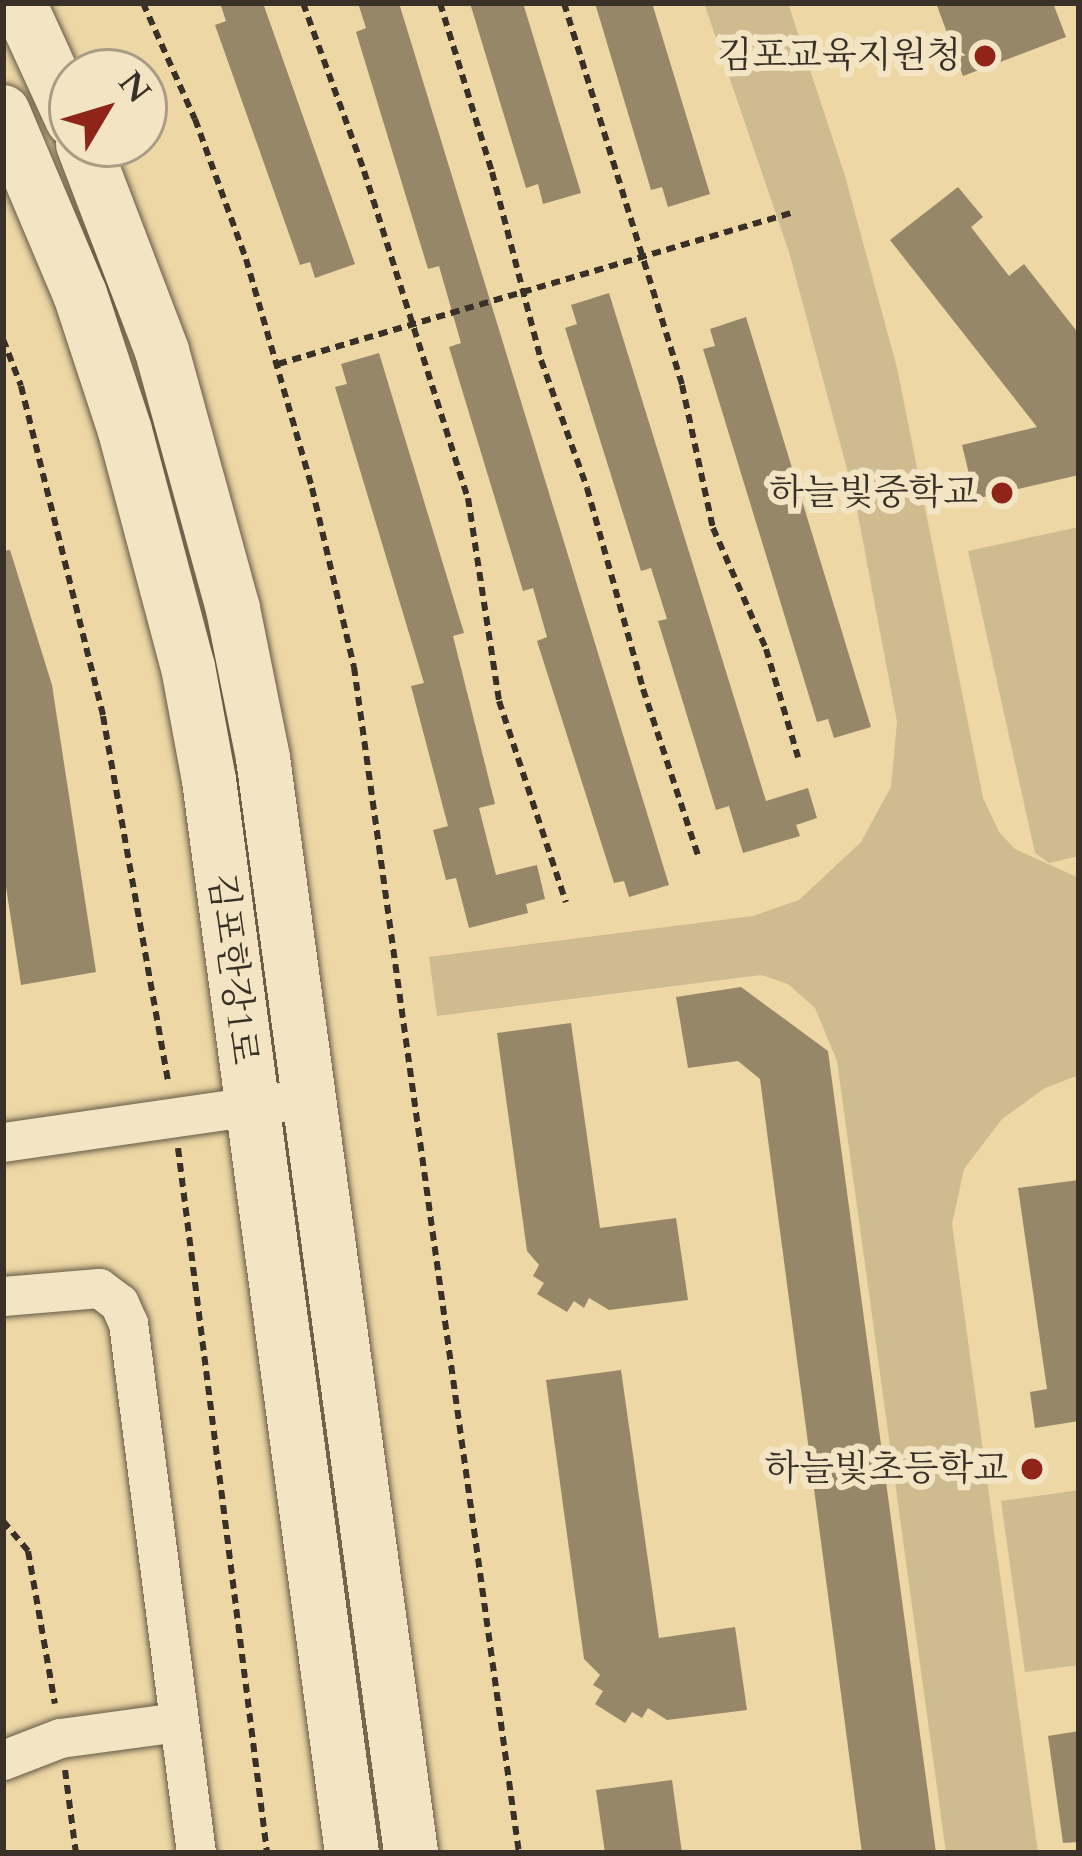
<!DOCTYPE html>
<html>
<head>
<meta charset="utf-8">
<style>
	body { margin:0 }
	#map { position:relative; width:1082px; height:1856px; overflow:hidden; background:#ecd7a5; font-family:Cardo,"Noto Serif KR",serif }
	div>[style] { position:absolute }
	.green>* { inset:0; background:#cebb90 }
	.building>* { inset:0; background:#968769 }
	.path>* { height:6px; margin-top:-3px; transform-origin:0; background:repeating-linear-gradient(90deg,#393027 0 9px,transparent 0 15px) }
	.roads { filter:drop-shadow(0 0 3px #665a46) drop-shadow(0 0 3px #665a46) }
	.street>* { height:39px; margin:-19.5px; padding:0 19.5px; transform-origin:19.5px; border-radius:19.5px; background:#f3e5c4 }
	.secondary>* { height:54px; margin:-27px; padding:0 27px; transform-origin:27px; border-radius:27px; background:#f3e5c4 }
	.dots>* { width:33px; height:33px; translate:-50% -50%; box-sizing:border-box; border:6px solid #f3e5c4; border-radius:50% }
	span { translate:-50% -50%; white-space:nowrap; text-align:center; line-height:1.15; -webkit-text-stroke:12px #f3e5c4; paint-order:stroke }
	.poi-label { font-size:36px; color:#393027 }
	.right { translate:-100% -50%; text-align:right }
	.street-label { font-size:36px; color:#393027 }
	.frame { position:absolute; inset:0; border:6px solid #393027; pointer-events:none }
	.north { position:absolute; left:48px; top:48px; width:120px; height:120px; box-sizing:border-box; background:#f3e5c4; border:3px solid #a99d85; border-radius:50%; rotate:52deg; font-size:33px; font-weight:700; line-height:48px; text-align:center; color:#393027 }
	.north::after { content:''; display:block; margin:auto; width:42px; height:54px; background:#8f2418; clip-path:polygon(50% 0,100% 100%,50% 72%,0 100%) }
</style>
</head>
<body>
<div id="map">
	<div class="green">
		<i style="clip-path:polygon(704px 3px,788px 3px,845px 176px,897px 368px,983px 798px,999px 832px,1015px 849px,1079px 878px,1079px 1075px,1045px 1088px,1002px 1119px,964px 1169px,952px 1224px,1038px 1853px,946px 1853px,837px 1061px,815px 1008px,788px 984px,761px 975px,437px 1016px,429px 957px,753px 916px,799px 900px,861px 842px,891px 787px,897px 722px,855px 499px,789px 252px)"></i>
		<i style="clip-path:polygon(1079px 527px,1079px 856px,1049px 863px,1035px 853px,968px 551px)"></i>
		<i style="clip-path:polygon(1079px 1490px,1079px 1665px,1025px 1672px,1001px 1501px)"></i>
	</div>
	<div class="building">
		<i style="clip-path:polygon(220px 3px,263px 3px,355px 264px,315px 278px,310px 262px,300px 265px,215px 25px,226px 21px)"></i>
		<i style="clip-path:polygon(358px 3px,399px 3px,669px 885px,629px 897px,624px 881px,614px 883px,537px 641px,547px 637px,533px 588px,523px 591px,449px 347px,461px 343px,439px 266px,428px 269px,356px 32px,366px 28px)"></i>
		<i style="clip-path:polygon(470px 3px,523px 3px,581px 193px,543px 204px,538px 184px,526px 188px)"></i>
		<i style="clip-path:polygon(595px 3px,652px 3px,710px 194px,668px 207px,662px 187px,651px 190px)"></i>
		<i style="clip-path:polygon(936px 3px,1053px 3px,1066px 37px,963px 76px)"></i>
		<i style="clip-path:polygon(958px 187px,983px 217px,971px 227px,1009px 276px,1024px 264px,1079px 334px,1079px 475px,975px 499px,962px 445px,1037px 427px,890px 240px)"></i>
		<i style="clip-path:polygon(609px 293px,766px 801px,808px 788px,817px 818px,796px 825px,800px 836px,743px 853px,729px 806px,716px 810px,658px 621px,667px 619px,651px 568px,641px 571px,565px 328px,577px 324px,571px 305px)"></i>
		<i style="clip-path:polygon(746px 317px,871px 727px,834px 738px,828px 719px,817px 722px,703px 349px,715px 346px,710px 329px)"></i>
		<i style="clip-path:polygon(379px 353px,464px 633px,453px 636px,495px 804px,479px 808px,496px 875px,537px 865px,545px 899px,526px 904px,528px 913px,469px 928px,456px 878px,446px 880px,433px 830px,448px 826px,411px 686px,424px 683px,335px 387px,347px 384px,341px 364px)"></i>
		<i style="clip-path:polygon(10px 550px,52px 685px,96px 972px,21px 985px,3px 867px,3px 551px)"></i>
		<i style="clip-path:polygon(741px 987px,828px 1051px,936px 1853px,862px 1853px,760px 1079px,738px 1061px,688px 1068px,676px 997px)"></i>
		<i style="clip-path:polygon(571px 1023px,600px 1228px,676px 1218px,688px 1300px,609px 1310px,589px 1298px,584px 1308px,574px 1301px,567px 1312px,537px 1294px,544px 1283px,533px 1276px,539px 1265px,527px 1251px,497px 1033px)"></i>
		<i style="clip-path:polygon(1079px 1180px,1079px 1421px,1035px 1428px,1030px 1392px,1047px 1389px,1018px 1188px)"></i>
		<i style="clip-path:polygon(621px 1370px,659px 1638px,735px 1627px,747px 1710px,667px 1720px,648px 1708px,642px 1718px,632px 1712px,625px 1723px,595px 1704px,603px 1691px,593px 1685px,600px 1675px,584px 1659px,546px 1380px)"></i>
		<i style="clip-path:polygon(1079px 1731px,1079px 1842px,1063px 1843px,1048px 1736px)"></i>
		<i style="clip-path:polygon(672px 1780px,682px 1853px,605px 1853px,596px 1790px)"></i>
	</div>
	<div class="path">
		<i style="left:143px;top:3px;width:127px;rotate:65.9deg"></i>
		<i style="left:195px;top:119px;width:149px;rotate:70deg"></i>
		<i style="left:246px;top:259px;width:238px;rotate:73.9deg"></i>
		<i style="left:312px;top:488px;width:184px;rotate:76.8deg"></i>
		<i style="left:354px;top:667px;width:1197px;rotate:82.08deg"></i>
		<i style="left:303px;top:3px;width:179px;rotate:70deg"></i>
		<i style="left:364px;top:171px;width:343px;rotate:72.4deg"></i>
		<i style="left:468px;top:498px;width:205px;rotate:81.3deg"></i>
		<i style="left:499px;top:701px;width:212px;rotate:71.6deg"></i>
		<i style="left:440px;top:3px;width:177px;rotate:72.9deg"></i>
		<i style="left:492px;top:172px;width:194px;rotate:75.4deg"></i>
		<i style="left:541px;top:360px;width:136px;rotate:70.2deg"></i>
		<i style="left:587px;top:488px;width:209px;rotate:74.4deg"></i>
		<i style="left:643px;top:689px;width:175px;rotate:71.7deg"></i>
		<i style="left:564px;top:3px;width:400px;rotate:72.8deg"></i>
		<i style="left:682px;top:385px;width:146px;rotate:77.8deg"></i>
		<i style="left:713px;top:528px;width:132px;rotate:66.3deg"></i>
		<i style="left:766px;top:649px;width:113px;rotate:73.5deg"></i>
		<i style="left:3px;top:339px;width:50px;rotate:69deg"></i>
		<i style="left:21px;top:386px;width:340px;rotate:76deg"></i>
		<i style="left:103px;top:716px;width:372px;rotate:79.9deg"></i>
		<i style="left:278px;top:364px;width:535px;rotate:-16.4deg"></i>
		<i style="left:178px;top:1148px;width:711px;rotate:82.8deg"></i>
		<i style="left:3px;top:1521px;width:39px;rotate:50deg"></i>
		<i style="left:28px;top:1551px;width:155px;rotate:80deg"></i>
		<i style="left:65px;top:1770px;width:84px;rotate:82.5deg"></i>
	</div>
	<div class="roads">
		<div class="street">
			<i style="left:3px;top:1142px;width:309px;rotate:-8.2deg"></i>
			<i style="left:3px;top:1296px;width:96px;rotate:-4.8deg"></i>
			<i style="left:99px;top:1288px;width:25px;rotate:37deg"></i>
			<i style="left:119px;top:1303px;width:22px;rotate:66deg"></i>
			<i style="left:128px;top:1323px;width:534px;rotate:82.69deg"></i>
			<i style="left:3px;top:1760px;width:61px;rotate:-21.1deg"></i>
			<i style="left:60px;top:1738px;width:120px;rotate:-7.7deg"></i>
		</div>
		<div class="secondary">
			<i style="left:19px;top:3px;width:128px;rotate:65.4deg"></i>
			<i style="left:3px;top:112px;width:198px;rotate:67.1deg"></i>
			<i style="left:80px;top:294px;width:144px;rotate:71.8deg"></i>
			<i style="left:125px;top:431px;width:244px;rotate:75.1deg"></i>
			<i style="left:188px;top:667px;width:115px;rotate:79.5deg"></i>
			<i style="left:209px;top:780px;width:1082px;rotate:82.41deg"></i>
			<i style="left:83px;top:144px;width:222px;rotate:69.1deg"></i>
			<i style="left:162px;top:351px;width:268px;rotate:74.6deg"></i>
			<i style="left:233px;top:609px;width:152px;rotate:78.6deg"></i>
			<i style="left:263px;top:758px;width:1105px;rotate:82.3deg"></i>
		</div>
	</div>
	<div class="dots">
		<i style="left:985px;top:56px;background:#8f2418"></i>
		<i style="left:1002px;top:493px;background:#8f2418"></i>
		<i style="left:1032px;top:1469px;background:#8f2418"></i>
	</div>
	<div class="poi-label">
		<span class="right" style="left:961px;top:56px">김포교육지원청</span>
		<span class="right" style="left:978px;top:493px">하늘빛중학교</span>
		<span class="right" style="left:1008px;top:1469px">하늘빛초등학교</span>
	</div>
	<div class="street-label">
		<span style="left:233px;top:969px;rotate:83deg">김포한강1로</span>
	</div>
	<div class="frame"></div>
	<div class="north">N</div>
</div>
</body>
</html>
